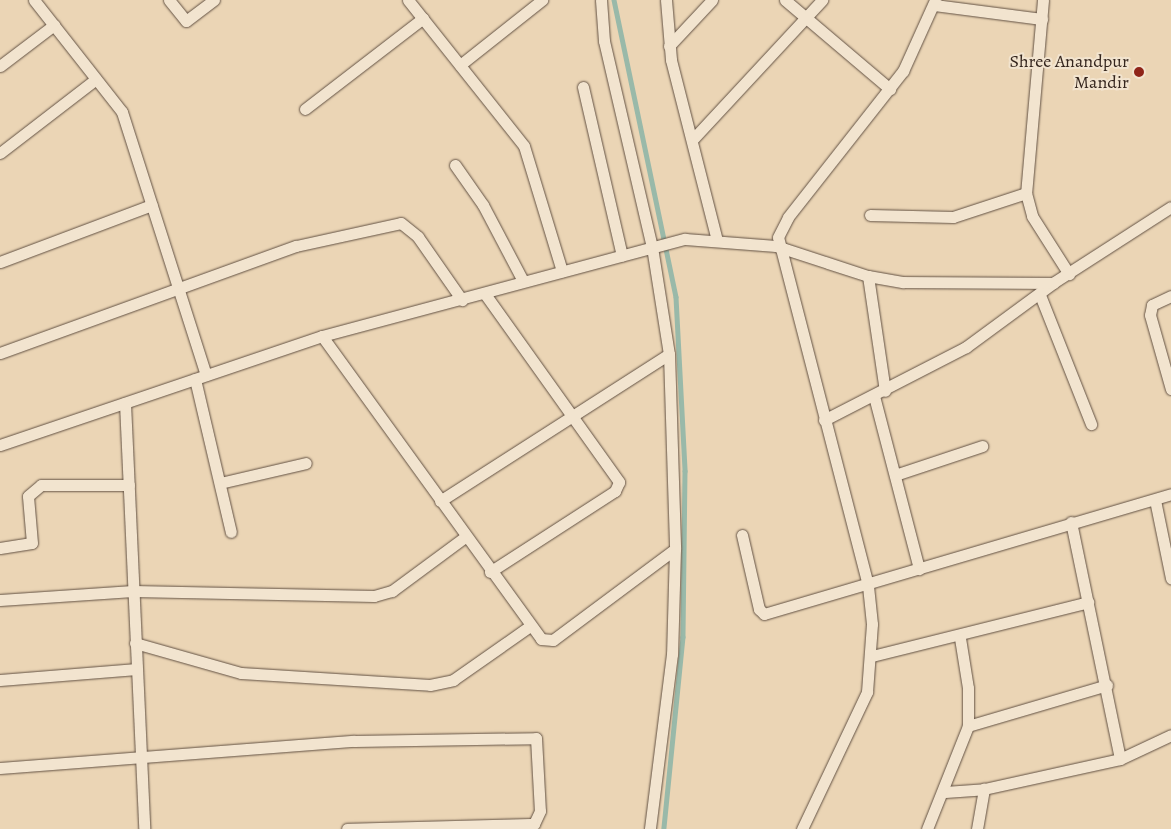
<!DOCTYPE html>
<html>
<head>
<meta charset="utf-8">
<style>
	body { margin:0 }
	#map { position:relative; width:1171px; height:829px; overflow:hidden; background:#ebd5b5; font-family:Alegreya,serif }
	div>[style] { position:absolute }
	.stream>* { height:4.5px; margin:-2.25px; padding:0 2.25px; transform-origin:2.25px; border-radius:2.25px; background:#99b9a9 }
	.roads { filter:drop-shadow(0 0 1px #625143) drop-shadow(0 0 1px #625143) }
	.minor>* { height:11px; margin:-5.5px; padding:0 5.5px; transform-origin:5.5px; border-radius:5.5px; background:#f2e4cf }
	.dots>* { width:14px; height:14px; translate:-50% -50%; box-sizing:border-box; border:2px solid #f2e4cf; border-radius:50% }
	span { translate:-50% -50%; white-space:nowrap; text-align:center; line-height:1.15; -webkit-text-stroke:4px #f2e4cf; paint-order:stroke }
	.poi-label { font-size:18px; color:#34251d }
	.right { translate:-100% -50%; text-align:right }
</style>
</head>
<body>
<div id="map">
	<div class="stream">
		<i style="left:614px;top:0;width:303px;rotate:78.2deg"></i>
		<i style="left:676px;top:297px;width:174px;rotate:87deg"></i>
		<i style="left:685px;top:471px;width:166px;rotate:90.7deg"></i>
		<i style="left:683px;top:637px;width:193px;rotate:95.7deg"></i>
	</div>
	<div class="roads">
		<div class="minor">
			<i style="left:34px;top:0;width:142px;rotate:51.8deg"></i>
			<i style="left:122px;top:112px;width:276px;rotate:72.3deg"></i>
			<i style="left:169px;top:0;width:27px;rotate:51deg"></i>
			<i style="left:186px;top:21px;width:35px;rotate:-37deg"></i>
			<i style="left:408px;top:0;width:186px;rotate:51.5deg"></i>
			<i style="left:524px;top:146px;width:131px;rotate:73.1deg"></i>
			<i style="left:601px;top:0;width:41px;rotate:85.8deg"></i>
			<i style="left:604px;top:41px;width:212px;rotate:76.9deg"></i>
			<i style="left:652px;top:247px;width:108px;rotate:81deg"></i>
			<i style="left:669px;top:354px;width:195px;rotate:88.2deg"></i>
			<i style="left:675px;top:549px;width:105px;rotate:91.6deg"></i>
			<i style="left:672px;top:654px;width:176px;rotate:97.2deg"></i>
			<i style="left:666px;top:0;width:60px;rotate:85.2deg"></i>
			<i style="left:671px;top:60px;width:186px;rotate:75.7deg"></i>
			<i style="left:785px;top:0;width:138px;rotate:40.3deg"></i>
			<i style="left:1043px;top:0;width:194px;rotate:95deg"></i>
			<i style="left:1026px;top:193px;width:24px;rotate:75deg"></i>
			<i style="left:1032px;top:216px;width:69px;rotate:57.5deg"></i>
			<i style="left:934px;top:5px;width:109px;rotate:7.4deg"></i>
			<i style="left:669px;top:46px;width:63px;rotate:-46.9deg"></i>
			<i style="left:460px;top:65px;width:105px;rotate:-38.4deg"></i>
			<i style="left:0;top:66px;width:68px;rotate:-37.2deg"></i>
			<i style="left:583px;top:87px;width:173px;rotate:77deg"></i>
			<i style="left:305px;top:109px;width:149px;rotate:-37.6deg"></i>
			<i style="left:693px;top:139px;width:190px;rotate:-47.1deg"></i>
			<i style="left:0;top:153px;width:121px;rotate:-37.6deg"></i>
			<i style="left:455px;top:165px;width:49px;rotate:55deg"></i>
			<i style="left:483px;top:205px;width:86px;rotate:62.2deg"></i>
			<i style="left:870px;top:215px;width:83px;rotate:1.4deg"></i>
			<i style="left:953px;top:217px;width:77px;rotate:-18.2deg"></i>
			<i style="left:0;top:262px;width:162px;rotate:-20.6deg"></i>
			<i style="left:868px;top:276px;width:116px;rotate:81.6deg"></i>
			<i style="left:485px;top:294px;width:231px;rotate:54.5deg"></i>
			<i style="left:619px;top:482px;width:10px;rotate:114deg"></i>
			<i style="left:615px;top:491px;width:149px;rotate:147.1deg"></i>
			<i style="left:1040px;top:295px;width:139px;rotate:68.4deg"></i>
			<i style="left:1171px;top:296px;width:21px;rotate:155deg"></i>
			<i style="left:1152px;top:305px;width:10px;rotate:101deg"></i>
			<i style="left:1150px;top:315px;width:77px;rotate:74.2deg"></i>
			<i style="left:322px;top:336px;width:374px;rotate:54.1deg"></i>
			<i style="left:541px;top:639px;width:12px;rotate:5deg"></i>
			<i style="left:553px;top:640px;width:152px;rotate:-36.7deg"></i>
			<i style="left:0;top:353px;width:315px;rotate:-19.9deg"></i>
			<i style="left:296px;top:246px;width:107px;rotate:-12.4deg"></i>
			<i style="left:401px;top:223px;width:22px;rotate:39deg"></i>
			<i style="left:418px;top:237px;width:77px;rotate:55.1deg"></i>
			<i style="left:195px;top:379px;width:157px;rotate:76.8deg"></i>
			<i style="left:874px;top:396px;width:179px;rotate:75.4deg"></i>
			<i style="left:125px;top:403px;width:426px;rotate:87.4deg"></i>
			<i style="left:824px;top:420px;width:160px;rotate:-27.2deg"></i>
			<i style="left:966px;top:347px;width:108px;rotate:-36.3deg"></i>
			<i style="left:1053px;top:283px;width:140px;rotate:-32.8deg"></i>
			<i style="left:0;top:445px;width:340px;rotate:-18.7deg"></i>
			<i style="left:322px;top:336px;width:376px;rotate:-15deg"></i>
			<i style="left:685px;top:239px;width:91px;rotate:4.4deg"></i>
			<i style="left:776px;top:246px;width:97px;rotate:18.1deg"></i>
			<i style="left:868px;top:276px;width:36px;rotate:10deg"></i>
			<i style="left:903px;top:282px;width:150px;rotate:0.4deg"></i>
			<i style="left:895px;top:475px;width:92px;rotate:-18.4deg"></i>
			<i style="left:220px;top:483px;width:88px;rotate:-13.1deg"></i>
			<i style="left:1155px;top:500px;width:80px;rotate:78.4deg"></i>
			<i style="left:440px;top:501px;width:272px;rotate:-32.7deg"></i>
			<i style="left:1071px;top:522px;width:242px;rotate:78.3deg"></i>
			<i style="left:742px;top:535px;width:76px;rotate:77.1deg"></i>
			<i style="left:759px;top:609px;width:7px;rotate:45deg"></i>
			<i style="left:764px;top:614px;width:424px;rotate:-16.4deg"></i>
			<i style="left:0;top:548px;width:32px;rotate:-9deg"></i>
			<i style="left:32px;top:543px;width:47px;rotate:-94.9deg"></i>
			<i style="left:28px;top:496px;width:17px;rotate:-40deg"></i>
			<i style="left:41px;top:485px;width:88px"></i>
			<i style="left:0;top:600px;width:133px;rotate:-3.9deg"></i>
			<i style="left:133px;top:591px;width:241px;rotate:1.2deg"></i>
			<i style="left:374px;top:596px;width:19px;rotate:-16deg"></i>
			<i style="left:392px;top:591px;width:91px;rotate:-36.5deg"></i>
			<i style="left:135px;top:643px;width:110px;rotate:15.8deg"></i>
			<i style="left:241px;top:673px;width:189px;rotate:3.6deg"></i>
			<i style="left:430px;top:685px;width:24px;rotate:-12deg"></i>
			<i style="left:453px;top:680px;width:94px;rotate:-35deg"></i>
			<i style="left:872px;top:656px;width:223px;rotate:-14deg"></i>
			<i style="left:0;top:680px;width:137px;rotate:-4.6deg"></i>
			<i style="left:968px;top:726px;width:145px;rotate:-16.4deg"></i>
			<i style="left:0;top:768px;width:355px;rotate:-4.4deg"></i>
			<i style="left:354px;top:741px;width:182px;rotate:-0.9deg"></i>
			<i style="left:536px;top:738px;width:73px;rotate:86.9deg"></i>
			<i style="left:540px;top:811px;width:14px;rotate:115deg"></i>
			<i style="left:534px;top:824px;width:187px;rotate:178.5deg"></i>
			<i style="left:945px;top:792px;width:39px;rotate:-4deg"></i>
			<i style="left:984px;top:789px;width:139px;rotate:-12.4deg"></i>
			<i style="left:1120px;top:759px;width:56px;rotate:-25.2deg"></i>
			<i style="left:802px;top:829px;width:152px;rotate:-64.6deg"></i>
			<i style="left:867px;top:692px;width:68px;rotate:-85.8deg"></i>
			<i style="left:872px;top:624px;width:39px;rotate:-96deg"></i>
			<i style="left:868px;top:585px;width:359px;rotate:-104.5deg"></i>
			<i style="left:778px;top:237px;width:22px;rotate:-63deg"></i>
			<i style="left:788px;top:217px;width:186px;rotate:-51.8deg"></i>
			<i style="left:903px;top:71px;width:78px;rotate:-65.7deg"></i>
			<i style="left:927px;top:829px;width:111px;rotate:-68.3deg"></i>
			<i style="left:968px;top:726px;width:38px;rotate:-90deg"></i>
			<i style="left:968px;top:688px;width:51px;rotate:-99.1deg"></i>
			<i style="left:977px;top:829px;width:41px;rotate:-80.1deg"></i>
		</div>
	</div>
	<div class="dots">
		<i style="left:1139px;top:72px;background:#8f2418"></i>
	</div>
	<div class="poi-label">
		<span class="right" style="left:1129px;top:72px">Shree Anandpur<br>Mandir</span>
	</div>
</div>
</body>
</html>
